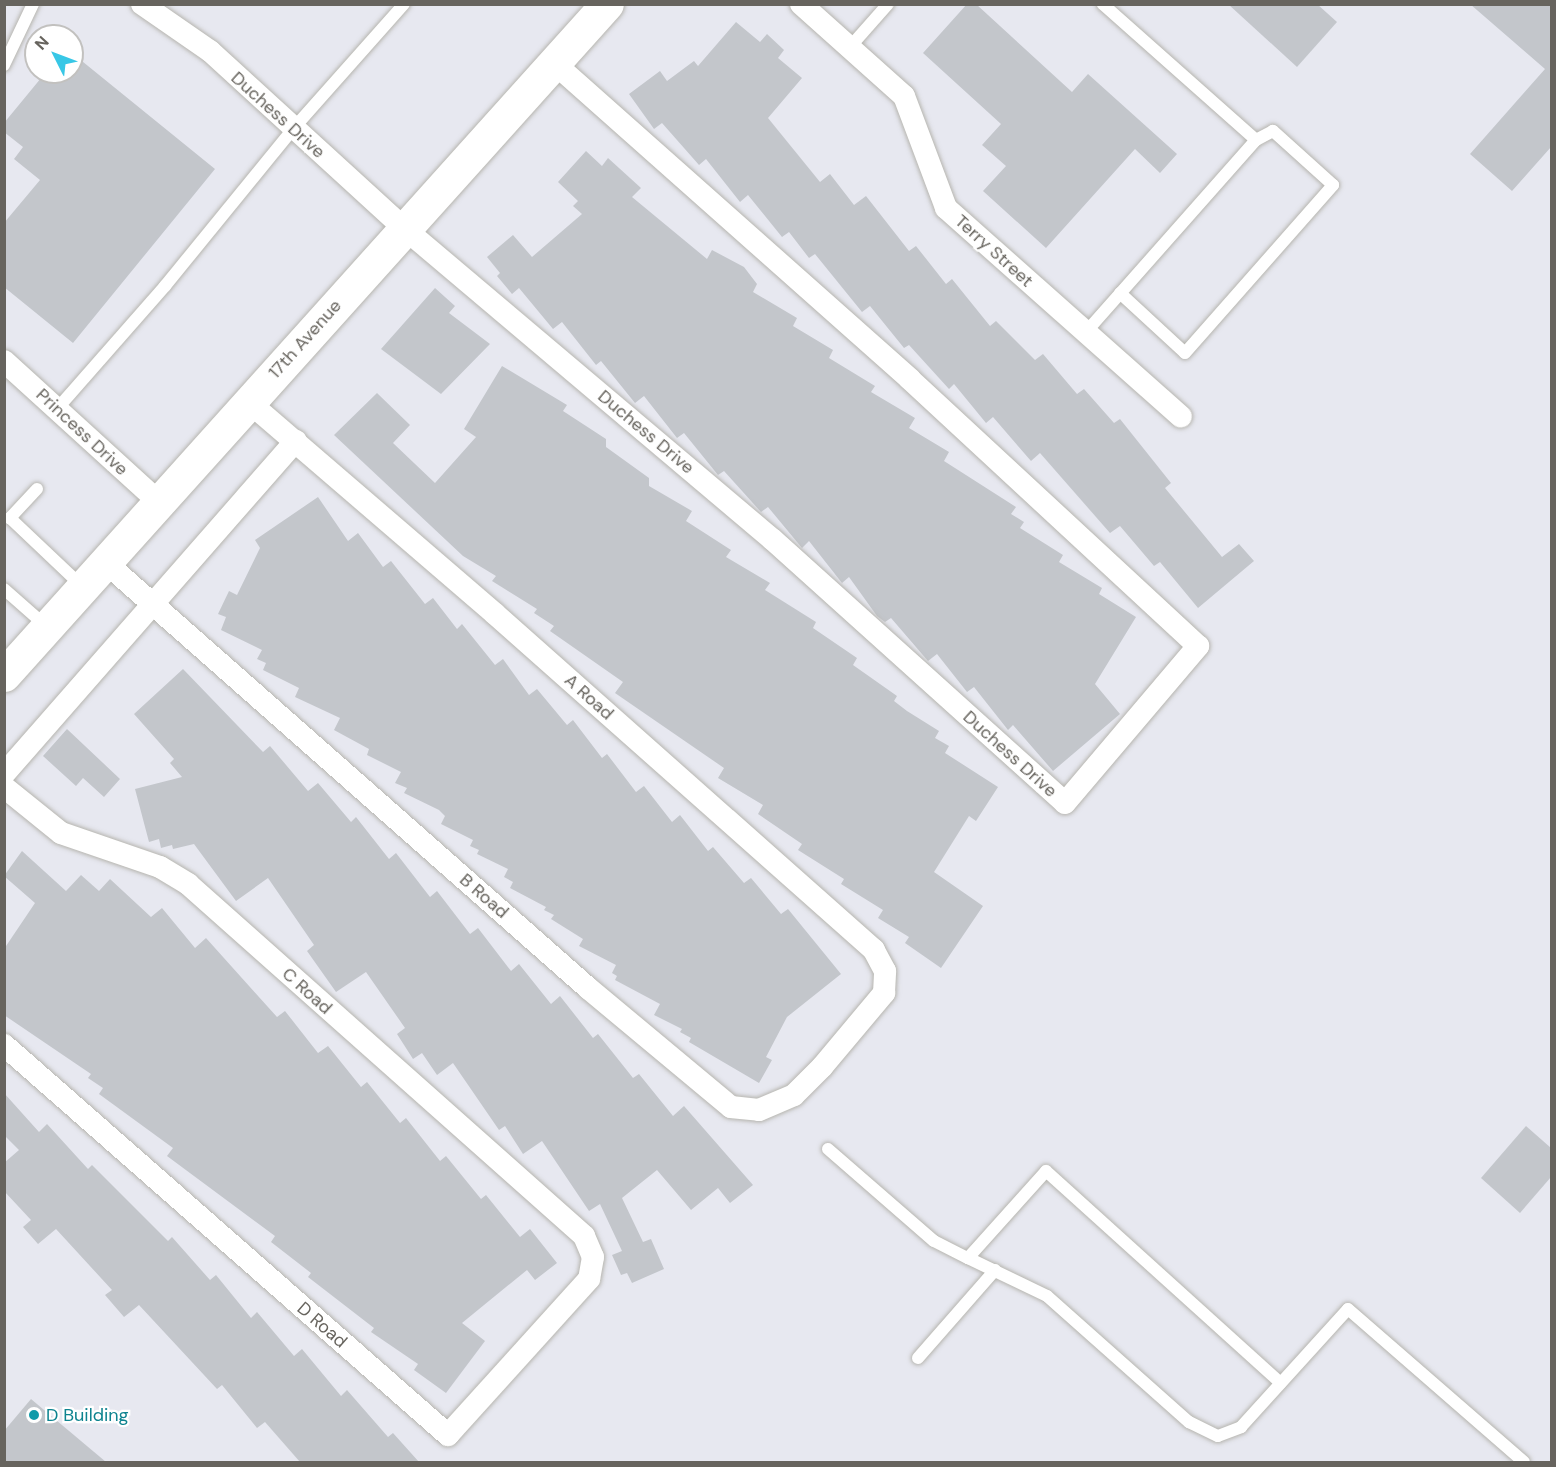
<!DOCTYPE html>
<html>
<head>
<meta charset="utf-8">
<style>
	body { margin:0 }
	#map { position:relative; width:1556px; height:1467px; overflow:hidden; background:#e7e8f0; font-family:"DM Sans",sans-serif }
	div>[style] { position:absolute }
	.building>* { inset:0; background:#c3c6cb }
	.roads { filter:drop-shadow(0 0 2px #b6b5af) drop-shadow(0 0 2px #b6b5af) }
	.lane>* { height:12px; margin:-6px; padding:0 6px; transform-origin:6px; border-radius:6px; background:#fff }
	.street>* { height:22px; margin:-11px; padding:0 11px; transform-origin:11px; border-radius:11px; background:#fff }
	.secondary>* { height:33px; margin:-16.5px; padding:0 16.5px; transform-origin:16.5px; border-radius:16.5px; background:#fff }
	.dots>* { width:16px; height:16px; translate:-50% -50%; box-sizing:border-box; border:3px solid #fff; border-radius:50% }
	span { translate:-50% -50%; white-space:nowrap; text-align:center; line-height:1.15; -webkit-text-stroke:4.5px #fff; paint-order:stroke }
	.street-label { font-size:18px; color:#67645e }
	.culture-label { font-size:18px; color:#0d838f }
	.left { translate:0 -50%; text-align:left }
	.frame { position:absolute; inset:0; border:6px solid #67645e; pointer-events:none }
	.north { position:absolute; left:24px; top:24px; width:60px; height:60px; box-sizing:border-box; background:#fff; border:2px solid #c2c1bf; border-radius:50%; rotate:312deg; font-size:16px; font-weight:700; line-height:24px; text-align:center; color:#67645e }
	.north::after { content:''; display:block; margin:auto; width:21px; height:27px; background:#38c7e6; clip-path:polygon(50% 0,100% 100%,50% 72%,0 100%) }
</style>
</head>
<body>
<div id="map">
	<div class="building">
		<i style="clip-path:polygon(967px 4px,976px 4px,1072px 92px,1088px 74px,1177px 154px,1160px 173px,1135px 149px,1046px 248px,983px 191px,1006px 166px,982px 145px,1001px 124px,923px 53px)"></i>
		<i style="clip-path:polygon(1228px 4px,1317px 4px,1337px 22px,1297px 67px)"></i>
		<i style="clip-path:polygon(1470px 4px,1551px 4px,1551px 147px,1512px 191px,1470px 154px,1545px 69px)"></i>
		<i style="clip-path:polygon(736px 22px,760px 42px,767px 34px,784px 50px,778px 58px,802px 78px,768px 118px,820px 182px,830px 174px,854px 205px,866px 196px,909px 251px,916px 246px,946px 284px,952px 279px,990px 326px,996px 321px,1035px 360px,1043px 354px,1077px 394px,1084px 389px,1114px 423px,1120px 419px,1171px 483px,1165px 488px,1222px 557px,1239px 544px,1254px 561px,1198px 608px,1160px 562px,1154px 566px,1120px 526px,1110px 533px,1040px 453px,1031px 461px,993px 417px,986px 423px,954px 384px,949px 389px,909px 345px,904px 348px,870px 306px,862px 312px,815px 254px,809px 258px,789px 232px,782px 237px,748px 195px,740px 202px,706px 159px,699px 165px,662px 123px,654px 129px,629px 94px,660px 71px,667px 81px,694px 61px,698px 66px)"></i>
		<i style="clip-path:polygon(72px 53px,215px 169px,73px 343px,4px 287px,4px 223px,40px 180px,14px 159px,23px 147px,4px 132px,4px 123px,46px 72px,72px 72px)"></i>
		<i style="clip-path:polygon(586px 151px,602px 166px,608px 158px,641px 188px,632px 197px,707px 259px,712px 250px,744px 267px,757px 284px,753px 292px,797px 318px,793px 326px,833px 350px,829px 358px,875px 386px,871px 392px,915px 418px,909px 428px,949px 452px,944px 461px,1016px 507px,1011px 514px,1024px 522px,1020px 528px,1063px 555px,1059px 562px,1102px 588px,1099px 594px,1136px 617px,1095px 684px,1120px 714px,1053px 771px,1013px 725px,1008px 730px,974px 687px,967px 692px,937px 654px,928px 661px,891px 618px,885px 622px,877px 616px,849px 577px,842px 583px,809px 541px,802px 548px,768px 507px,761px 512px,724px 471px,718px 475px,684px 433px,677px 438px,644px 396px,635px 403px,601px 361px,596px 365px,562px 322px,553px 329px,519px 288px,512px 294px,497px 276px,500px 273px,487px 257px,513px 235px,532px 257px,582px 214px,573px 206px,578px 201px,558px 182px)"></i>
		<i style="clip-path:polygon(435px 288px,455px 306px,449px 313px,490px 344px,441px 394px,381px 349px)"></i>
		<i style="clip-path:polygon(502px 366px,567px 405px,563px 411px,606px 439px,606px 447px,649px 478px,649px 486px,692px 511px,686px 521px,731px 550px,726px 557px,770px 583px,765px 590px,816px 622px,813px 628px,857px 658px,853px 665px,897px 696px,894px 701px,907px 711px,939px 731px,935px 738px,949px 746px,945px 753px,998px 787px,976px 821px,969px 816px,934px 872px,983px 906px,941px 968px,905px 943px,909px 937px,878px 918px,883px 910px,841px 884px,844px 879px,798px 850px,802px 844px,758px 814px,763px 805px,718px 778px,724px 768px,615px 693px,623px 682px,550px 631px,554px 626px,534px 613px,537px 609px,492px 581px,496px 576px,463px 556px,334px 435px,377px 393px,410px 425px,393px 443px,435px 483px,476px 437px,464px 429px)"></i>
		<i style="clip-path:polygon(318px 497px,348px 541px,358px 533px,383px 567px,391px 561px,425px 604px,433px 598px,457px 629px,462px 624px,495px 665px,503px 659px,529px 695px,537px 689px,567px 725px,573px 720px,602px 758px,607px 754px,636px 792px,644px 786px,672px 822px,680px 815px,708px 851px,713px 847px,744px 883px,751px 878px,781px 914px,788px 909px,841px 974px,787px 1017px,766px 1057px,772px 1060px,759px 1083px,689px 1042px,691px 1038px,680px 1032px,682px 1029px,654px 1015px,660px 1004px,615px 980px,617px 976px,612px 973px,616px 965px,579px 946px,583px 939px,551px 919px,554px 915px,544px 910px,546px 907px,510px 888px,513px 882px,504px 877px,508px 869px,477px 854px,479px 850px,470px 846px,473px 840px,441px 824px,445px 816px,439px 810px,404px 793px,407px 788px,395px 783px,401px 772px,367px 755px,369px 749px,334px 730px,340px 718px,295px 697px,299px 688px,263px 670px,266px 663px,257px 659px,262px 650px,221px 630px,226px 617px,218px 614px,229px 591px,237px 595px,260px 548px,255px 540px)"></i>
		<i style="clip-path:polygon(183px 669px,263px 752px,270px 746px,308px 791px,318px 783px,351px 822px,356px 817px,389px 859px,396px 853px,430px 897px,437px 891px,470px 934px,478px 928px,511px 971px,519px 964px,551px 1004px,560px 996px,593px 1038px,598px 1034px,633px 1078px,639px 1074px,673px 1116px,684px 1106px,753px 1185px,730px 1203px,718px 1188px,691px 1210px,657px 1170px,622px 1198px,643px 1242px,651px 1239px,664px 1269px,632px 1283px,627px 1273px,621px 1275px,612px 1255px,622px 1251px,600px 1204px,589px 1211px,542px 1141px,523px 1154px,505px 1126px,499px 1130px,453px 1063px,437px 1075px,422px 1053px,413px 1059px,397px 1034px,405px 1028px,366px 972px,336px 992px,307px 951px,314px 945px,268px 878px,236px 901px,194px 844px,173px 849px,172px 845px,161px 848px,159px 839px,149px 842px,135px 789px,182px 777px,170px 763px,174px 759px,134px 714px)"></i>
		<i style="clip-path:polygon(67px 729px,120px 779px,104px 797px,83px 778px,76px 786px,43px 756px)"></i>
		<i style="clip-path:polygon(22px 851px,66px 891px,81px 875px,99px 891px,110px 879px,151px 917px,162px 908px,195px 948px,206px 938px,277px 1017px,285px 1011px,318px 1053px,328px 1046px,361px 1087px,367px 1082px,400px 1123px,406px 1118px,440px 1161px,446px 1156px,481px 1199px,486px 1195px,520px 1237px,530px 1229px,557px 1263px,535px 1280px,527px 1270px,462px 1323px,485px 1341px,446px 1393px,414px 1370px,418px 1364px,371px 1332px,374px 1328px,308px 1277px,311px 1273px,271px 1242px,275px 1236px,167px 1156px,173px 1148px,99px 1094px,103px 1088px,88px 1078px,91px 1074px,4px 1015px,4px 949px,35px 903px,4px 876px)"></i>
		<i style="clip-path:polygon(4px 1093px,39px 1132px,47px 1124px,88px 1169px,92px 1165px,168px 1241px,172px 1237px,210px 1280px,216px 1275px,251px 1318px,257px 1312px,294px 1356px,302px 1349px,341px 1396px,347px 1390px,388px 1437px,393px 1433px,419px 1462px,300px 1462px,265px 1422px,257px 1428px,222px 1385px,217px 1389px,139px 1305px,124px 1317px,105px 1295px,112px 1290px,56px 1229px,38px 1244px,23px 1227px,31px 1220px,4px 1191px,4px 1163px,19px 1150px,4px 1135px)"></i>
		<i style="clip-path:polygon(1526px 1126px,1551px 1148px,1551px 1177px,1520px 1213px,1481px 1178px)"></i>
		<i style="clip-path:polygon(31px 1399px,106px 1462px,4px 1462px,4px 1431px)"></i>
	</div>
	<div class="roads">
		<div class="lane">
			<i style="left:850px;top:47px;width:57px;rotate:-48.5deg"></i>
			<i style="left:4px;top:65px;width:68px;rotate:-64.6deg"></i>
			<i style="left:1120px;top:293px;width:88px;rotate:42.7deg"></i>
			<i style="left:1185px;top:353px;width:224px;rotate:-48.6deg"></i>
			<i style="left:1333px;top:185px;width:81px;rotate:-138deg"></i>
			<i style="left:1273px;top:131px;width:19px;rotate:152deg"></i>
			<i style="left:1086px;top:332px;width:256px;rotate:-48.5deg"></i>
			<i style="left:1256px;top:140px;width:205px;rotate:-138.4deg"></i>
			<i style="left:57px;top:409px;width:164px;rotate:-48.7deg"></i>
			<i style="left:165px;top:286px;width:203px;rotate:-50.8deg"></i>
			<i style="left:293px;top:129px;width:167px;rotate:-48.4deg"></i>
			<i style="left:37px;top:489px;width:40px;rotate:133deg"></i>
			<i style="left:10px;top:518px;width:99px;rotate:43.4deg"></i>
			<i style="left:4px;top:589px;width:56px;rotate:41.4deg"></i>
			<i style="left:828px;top:1149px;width:140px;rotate:41deg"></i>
			<i style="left:934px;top:1241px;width:38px;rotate:27deg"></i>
			<i style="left:968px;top:1258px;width:117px;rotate:-48.1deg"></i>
			<i style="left:1046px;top:1171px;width:316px;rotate:42.1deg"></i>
			<i style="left:968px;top:1258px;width:88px;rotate:25.7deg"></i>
			<i style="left:1047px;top:1296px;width:190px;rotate:41.6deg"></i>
			<i style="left:1189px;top:1422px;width:32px;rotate:26deg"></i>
			<i style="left:1218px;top:1436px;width:25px;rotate:-21deg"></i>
			<i style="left:1241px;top:1427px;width:159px;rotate:-47.8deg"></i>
			<i style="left:1348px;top:1309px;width:233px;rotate:41deg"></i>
			<i style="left:918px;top:1358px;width:117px;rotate:-48.8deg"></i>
		</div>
		<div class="street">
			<i style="left:142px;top:4px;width:83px;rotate:34.7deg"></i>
			<i style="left:210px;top:51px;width:264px;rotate:42.4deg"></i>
			<i style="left:405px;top:229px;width:480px;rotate:40.2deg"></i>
			<i style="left:772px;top:539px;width:394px;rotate:42deg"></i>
			<i style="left:1065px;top:803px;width:206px;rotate:-49.7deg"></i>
			<i style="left:1198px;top:646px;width:393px;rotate:-137.2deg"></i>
			<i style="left:910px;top:379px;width:476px;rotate:-138.4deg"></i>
			<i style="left:801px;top:4px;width:138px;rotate:41.8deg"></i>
			<i style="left:904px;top:96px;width:120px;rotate:69.4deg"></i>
			<i style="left:946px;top:208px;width:314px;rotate:41.6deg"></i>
			<i style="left:4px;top:361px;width:210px;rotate:42.3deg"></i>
			<i style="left:105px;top:562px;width:644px;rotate:41.41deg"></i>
			<i style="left:588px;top:988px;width:186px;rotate:39.8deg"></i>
			<i style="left:731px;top:1107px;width:28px;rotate:6deg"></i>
			<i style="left:759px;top:1110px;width:38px;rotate:-23deg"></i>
			<i style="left:794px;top:1095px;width:40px;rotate:-45deg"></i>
			<i style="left:822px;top:1067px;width:97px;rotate:-50deg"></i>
			<i style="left:884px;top:993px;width:22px;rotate:-87deg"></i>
			<i style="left:885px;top:971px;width:24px;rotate:-118deg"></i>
			<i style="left:874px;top:950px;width:508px;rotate:-138.43deg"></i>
			<i style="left:494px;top:613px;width:323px;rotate:-139.3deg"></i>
			<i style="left:4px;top:774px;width:443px;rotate:-48.8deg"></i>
			<i style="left:4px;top:787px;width:73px;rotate:38.9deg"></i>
			<i style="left:61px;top:833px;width:105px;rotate:19deg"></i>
			<i style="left:160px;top:867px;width:33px;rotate:31deg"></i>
			<i style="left:188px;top:884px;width:530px;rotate:41.63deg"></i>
			<i style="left:584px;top:1236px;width:23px;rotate:67deg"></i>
			<i style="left:593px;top:1257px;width:22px;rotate:100deg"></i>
			<i style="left:589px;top:1279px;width:210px;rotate:132.1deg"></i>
			<i style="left:448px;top:1435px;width:591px;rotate:-138.7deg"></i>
		</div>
		<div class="secondary">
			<i style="left:4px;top:675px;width:902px;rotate:-48.06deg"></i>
		</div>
	</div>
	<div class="dots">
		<i style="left:34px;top:1415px;background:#0f9aa8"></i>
	</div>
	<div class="street-label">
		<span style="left:278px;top:115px;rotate:42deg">Duchess Drive</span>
		<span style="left:994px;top:251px;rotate:42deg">Terry Street</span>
		<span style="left:305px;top:339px;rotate:-48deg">17th Avenue</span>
		<span style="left:82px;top:432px;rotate:43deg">Princess Drive</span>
		<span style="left:646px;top:432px;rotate:40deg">Duchess Drive</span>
		<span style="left:589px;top:697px;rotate:42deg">A Road</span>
		<span style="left:1010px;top:754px;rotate:42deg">Duchess Drive</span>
		<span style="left:484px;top:896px;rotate:41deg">B Road</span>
		<span style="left:307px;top:991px;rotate:42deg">C Road</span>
		<span style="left:322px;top:1325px;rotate:41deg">D Road</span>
	</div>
	<div class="culture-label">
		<span class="left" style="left:46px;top:1415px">D Building</span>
	</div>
	<div class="frame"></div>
	<div class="north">N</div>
</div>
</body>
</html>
